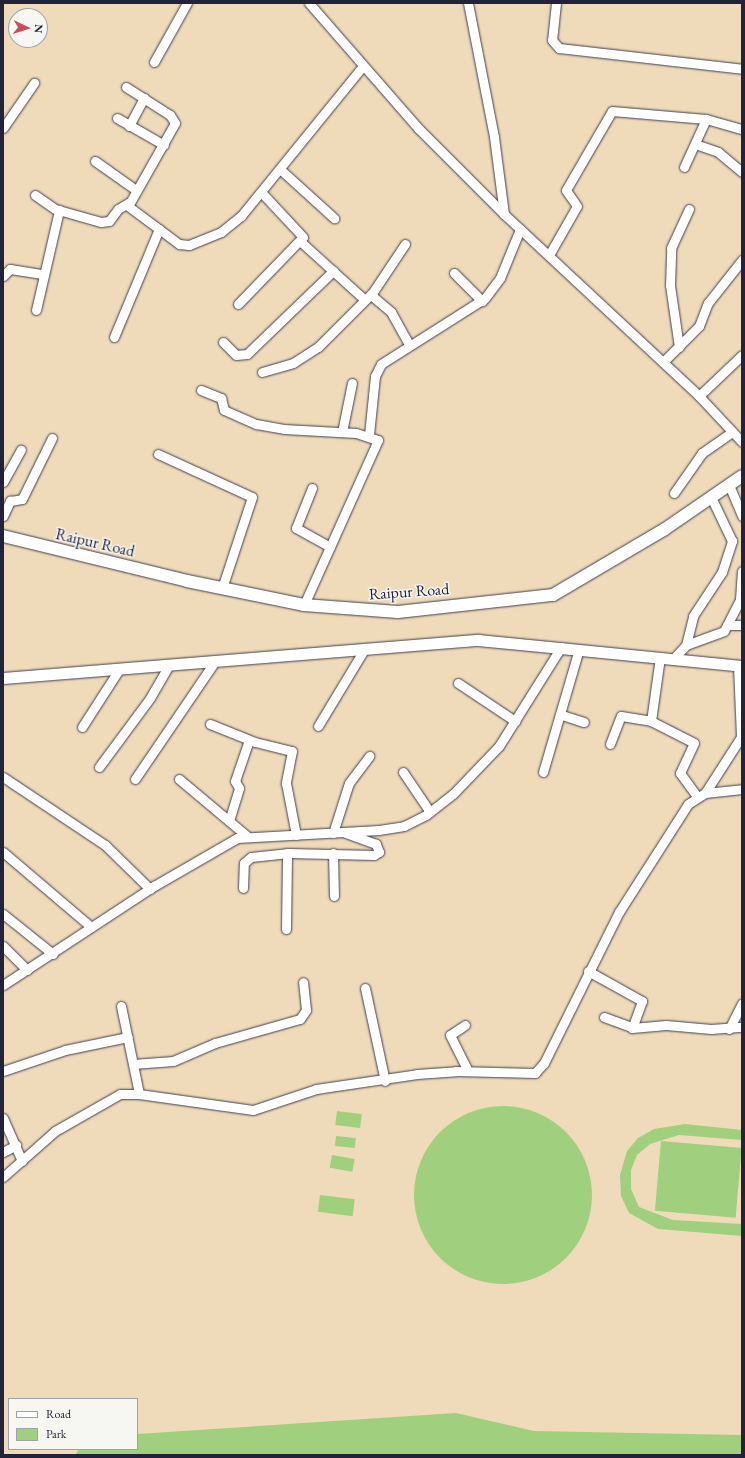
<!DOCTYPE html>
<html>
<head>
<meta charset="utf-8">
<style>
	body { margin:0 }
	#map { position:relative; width:745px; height:1458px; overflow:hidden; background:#efdbba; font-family:"EB Garamond",serif }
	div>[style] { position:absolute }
	.green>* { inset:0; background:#a0d07e; transform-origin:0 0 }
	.round { border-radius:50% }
	.roads { filter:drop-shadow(0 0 1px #413e4e) drop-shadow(0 0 1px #413e4e) }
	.minor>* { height:9px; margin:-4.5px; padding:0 4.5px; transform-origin:4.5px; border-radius:4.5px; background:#fff }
	.tertiary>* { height:11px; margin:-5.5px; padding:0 5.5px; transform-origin:5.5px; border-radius:5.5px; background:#fff }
	.secondary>* { height:12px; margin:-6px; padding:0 6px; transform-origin:6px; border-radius:6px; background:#fff }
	span { translate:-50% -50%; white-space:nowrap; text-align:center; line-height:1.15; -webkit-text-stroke:3px #f6f6f2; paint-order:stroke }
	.street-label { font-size:16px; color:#22223b }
	.frame { position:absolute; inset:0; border:4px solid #22223b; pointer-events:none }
	.legend { position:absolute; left:8px; top:1398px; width:130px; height:52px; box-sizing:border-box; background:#f6f6f2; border:1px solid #a1a1a9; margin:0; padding:5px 7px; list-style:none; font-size:12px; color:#22223b }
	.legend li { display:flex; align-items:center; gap:8px; height:20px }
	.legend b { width:20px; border:1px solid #a1a1a9 }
	.north { position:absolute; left:8px; top:8px; width:40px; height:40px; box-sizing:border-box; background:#f6f6f2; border:1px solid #a1a1a9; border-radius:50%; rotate:94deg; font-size:11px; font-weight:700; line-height:16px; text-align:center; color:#22223b }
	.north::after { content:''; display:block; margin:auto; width:14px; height:18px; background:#d1495b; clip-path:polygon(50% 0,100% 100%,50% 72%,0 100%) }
</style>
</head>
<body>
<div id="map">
	<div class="green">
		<i class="round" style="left:414px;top:1106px;width:178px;height:178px"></i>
		<i style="left:337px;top:1111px;width:25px;height:14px;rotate:7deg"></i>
		<i style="clip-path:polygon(685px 1124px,742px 1130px,742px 1140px,679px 1135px,650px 1144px,637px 1155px,631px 1170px,631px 1189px,639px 1207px,673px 1220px,742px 1224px,742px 1236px,658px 1229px,629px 1213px,621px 1196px,620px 1175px,627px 1151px,638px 1138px,654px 1129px)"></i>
		<i style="left:336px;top:1136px;width:20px;height:10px;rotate:6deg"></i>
		<i style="left:661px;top:1141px;width:81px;height:70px;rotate:5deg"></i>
		<i style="left:332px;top:1155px;width:23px;height:13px;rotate:10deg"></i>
		<i style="left:320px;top:1195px;width:35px;height:17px;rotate:7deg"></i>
		<i style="clip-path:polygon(456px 1413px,534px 1431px,742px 1435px,742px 1455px,75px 1455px,79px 1449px,137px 1449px,137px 1434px)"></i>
	</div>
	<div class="roads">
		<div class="minor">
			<i style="left:309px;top:3px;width:166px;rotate:48.9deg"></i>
			<i style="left:418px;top:128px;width:122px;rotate:45deg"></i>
			<i style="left:504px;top:214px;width:267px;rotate:43deg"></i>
			<i style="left:699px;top:396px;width:63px;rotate:46.9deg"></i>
			<i style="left:468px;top:3px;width:136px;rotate:79deg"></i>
			<i style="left:494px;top:137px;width:78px;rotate:82.6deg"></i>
			<i style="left:556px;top:3px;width:37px;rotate:96deg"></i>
			<i style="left:552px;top:40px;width:11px;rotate:49deg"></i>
			<i style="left:559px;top:48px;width:184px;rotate:6.5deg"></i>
			<i style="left:154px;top:62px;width:68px;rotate:-60.8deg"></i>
			<i style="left:126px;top:87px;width:52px;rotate:32.5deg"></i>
			<i style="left:170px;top:115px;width:9px;rotate:58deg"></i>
			<i style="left:175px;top:123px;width:95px;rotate:119.5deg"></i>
			<i style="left:128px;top:206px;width:64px;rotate:36.7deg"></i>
			<i style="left:179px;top:244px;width:10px;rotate:6deg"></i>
			<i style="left:189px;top:245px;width:35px;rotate:-22deg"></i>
			<i style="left:221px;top:232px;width:26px;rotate:-39deg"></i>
			<i style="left:241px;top:216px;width:192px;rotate:-50.9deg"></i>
			<i style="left:117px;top:118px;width:54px;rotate:29.9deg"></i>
			<i style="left:129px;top:126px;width:32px;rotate:-62deg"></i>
			<i style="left:3px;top:128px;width:55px;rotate:-55.4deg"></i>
			<i style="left:695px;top:144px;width:24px;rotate:19deg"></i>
			<i style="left:718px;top:152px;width:31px;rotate:40deg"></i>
			<i style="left:95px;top:161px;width:50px;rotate:35.3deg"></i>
			<i style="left:684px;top:167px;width:53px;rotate:-65.4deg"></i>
			<i style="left:281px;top:170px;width:72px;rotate:42.2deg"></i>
			<i style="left:35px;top:195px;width:24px;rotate:35deg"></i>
			<i style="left:55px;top:209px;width:48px;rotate:15.8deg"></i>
			<i style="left:101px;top:222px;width:8px;rotate:-7deg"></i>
			<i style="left:109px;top:221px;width:15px;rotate:-53deg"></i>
			<i style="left:118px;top:209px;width:12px;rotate:-31deg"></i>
			<i style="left:301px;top:242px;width:86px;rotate:42.2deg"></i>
			<i style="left:405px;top:244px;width:61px;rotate:123.7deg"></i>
			<i style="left:371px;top:295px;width:26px;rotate:40deg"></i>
			<i style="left:391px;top:312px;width:37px;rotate:61deg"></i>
			<i style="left:549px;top:255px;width:56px;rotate:-60.3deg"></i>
			<i style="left:577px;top:206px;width:19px;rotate:-125deg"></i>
			<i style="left:566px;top:190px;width:91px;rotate:-59.8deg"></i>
			<i style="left:612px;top:111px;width:94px;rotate:4.9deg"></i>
			<i style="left:706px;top:119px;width:37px;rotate:16deg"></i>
			<i style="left:454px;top:273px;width:40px;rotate:45deg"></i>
			<i style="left:3px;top:276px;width:10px;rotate:-45deg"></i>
			<i style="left:10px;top:269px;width:33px;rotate:9deg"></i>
			<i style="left:238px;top:304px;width:93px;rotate:-45.9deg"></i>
			<i style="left:303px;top:237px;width:60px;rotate:-133deg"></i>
			<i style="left:36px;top:310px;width:103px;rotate:-77deg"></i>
			<i style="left:114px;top:337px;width:117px;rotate:-67.4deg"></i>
			<i style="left:223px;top:342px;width:18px;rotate:45deg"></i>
			<i style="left:236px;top:355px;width:11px;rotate:-5deg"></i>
			<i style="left:247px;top:354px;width:120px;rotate:-44deg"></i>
			<i style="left:679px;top:347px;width:63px;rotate:-98.3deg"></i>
			<i style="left:670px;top:285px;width:37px;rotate:-88deg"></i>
			<i style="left:671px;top:248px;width:43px;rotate:-65.2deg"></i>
			<i style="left:663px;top:362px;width:51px;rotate:-45deg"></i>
			<i style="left:699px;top:326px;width:25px;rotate:-69deg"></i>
			<i style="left:708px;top:303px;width:55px;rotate:-51.7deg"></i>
			<i style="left:262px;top:372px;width:32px;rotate:-16deg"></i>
			<i style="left:293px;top:363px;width:30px;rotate:-33deg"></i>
			<i style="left:318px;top:347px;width:75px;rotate:-45deg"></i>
			<i style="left:201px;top:390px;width:22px;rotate:22deg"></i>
			<i style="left:221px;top:398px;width:12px;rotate:76deg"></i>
			<i style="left:224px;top:410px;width:35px;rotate:24deg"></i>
			<i style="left:256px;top:424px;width:28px;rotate:10deg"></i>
			<i style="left:284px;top:429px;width:72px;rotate:3.2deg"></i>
			<i style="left:356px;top:433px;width:23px;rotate:18deg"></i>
			<i style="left:378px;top:440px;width:181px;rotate:114.2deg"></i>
			<i style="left:699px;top:396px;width:59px;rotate:-43.6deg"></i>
			<i style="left:342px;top:432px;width:50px;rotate:-78.5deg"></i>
			<i style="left:369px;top:435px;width:59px;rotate:-84.2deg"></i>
			<i style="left:375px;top:376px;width:13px;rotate:-63deg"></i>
			<i style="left:381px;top:364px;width:123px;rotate:-32.4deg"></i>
			<i style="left:485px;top:298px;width:25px;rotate:-53deg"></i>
			<i style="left:500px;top:278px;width:53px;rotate:-67.8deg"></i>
			<i style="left:158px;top:454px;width:103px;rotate:24.6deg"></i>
			<i style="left:252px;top:497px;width:96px;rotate:108.2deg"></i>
			<i style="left:3px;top:482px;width:37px;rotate:-61deg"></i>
			<i style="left:729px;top:485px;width:34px;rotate:67deg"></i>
			<i style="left:312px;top:488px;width:43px;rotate:111.8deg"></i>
			<i style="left:296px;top:528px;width:39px;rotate:29deg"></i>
			<i style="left:674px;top:493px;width:49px;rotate:-55deg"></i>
			<i style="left:702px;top:453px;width:37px;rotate:-35deg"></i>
			<i style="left:3px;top:516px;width:17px;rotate:-65deg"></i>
			<i style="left:10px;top:501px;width:12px;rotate:-9deg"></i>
			<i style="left:22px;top:499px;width:68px;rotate:-63.8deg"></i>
			<i style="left:727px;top:625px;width:15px"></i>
			<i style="left:686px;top:645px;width:30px;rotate:-76deg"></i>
			<i style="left:693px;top:616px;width:53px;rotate:-56.6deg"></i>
			<i style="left:722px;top:572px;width:33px;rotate:-72deg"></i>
			<i style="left:732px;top:541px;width:49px;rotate:-115.5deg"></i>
			<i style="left:660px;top:657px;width:65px;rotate:98deg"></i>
			<i style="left:651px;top:721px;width:48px;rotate:27.1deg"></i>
			<i style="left:694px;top:743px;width:33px;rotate:115deg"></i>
			<i style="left:680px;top:773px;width:29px;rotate:54deg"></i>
			<i style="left:673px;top:659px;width:19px;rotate:-47deg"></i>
			<i style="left:686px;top:645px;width:40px;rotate:-20.2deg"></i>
			<i style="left:724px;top:631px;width:36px;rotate:-63deg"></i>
			<i style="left:740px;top:599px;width:28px;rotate:-86deg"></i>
			<i style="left:458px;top:683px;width:69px;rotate:33.7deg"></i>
			<i style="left:562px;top:715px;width:23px;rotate:18deg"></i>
			<i style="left:210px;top:724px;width:48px;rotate:21.8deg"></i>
			<i style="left:255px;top:742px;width:38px;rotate:14deg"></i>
			<i style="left:292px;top:751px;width:33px;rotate:101deg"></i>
			<i style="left:286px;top:783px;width:53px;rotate:79.1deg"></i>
			<i style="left:318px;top:726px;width:91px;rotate:-58.9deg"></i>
			<i style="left:82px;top:727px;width:70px;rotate:-57.2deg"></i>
			<i style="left:610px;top:744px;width:30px;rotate:-69deg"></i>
			<i style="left:621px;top:716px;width:30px;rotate:9deg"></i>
			<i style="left:99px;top:767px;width:86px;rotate:-53.5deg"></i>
			<i style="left:150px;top:698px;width:39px;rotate:-60deg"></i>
			<i style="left:403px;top:772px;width:48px;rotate:56deg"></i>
			<i style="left:543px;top:772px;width:128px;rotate:-73.7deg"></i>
			<i style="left:3px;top:777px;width:123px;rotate:33.7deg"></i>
			<i style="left:105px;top:845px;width:63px;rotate:44.4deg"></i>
			<i style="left:135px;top:779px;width:144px;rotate:-55.8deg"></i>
			<i style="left:179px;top:779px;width:89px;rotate:40deg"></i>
			<i style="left:705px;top:793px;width:67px;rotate:-57.3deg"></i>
			<i style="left:741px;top:737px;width:71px;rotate:-92.4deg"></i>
			<i style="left:229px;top:821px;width:34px;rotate:-73deg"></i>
			<i style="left:239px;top:788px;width:8px;rotate:-120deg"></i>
			<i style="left:235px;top:781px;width:43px;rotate:-71.1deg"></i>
			<i style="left:333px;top:833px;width:52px;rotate:-72.3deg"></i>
			<i style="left:349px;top:783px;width:34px;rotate:-53deg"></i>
			<i style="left:3px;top:852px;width:116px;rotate:40.4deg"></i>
			<i style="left:333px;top:853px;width:43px;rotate:88.7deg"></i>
			<i style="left:243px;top:888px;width:25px;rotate:-88deg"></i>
			<i style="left:244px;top:863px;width:9px;rotate:-41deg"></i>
			<i style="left:251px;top:857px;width:38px;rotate:-6deg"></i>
			<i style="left:289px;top:853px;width:85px;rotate:1.3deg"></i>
			<i style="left:374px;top:855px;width:6px;rotate:-31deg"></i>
			<i style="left:379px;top:852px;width:9px;rotate:-111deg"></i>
			<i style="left:376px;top:844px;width:33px;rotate:-160deg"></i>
			<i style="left:3px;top:914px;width:64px;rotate:38.7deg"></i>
			<i style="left:286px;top:929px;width:76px;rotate:-89.2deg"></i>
			<i style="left:3px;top:946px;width:34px;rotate:45deg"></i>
			<i style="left:588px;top:971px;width:62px;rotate:29.1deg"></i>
			<i style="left:642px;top:1001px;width:29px;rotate:110deg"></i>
			<i style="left:632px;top:1028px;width:34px;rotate:-5deg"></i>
			<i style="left:666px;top:1025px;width:45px;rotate:5.1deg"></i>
			<i style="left:711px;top:1029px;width:31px;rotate:-4deg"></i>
			<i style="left:3px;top:985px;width:181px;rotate:-33.3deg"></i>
			<i style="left:154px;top:886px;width:96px;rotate:-30deg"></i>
			<i style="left:237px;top:838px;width:142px;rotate:-3.2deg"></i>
			<i style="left:379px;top:830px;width:25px;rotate:-9deg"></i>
			<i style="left:404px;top:826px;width:25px;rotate:-27deg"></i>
			<i style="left:426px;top:815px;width:34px;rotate:-38deg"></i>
			<i style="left:453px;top:794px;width:66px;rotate:-46.2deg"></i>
			<i style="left:499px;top:746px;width:117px;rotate:-57.9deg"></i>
			<i style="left:365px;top:988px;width:95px;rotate:77.9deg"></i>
			<i style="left:121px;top:1006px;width:90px;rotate:78.4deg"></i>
			<i style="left:604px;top:1017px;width:29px;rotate:20deg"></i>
			<i style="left:465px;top:1025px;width:18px;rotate:146deg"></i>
			<i style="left:450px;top:1035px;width:40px;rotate:63.4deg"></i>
			<i style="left:729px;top:1029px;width:29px;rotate:-63deg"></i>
			<i style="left:133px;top:1064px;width:40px;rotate:-4.3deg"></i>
			<i style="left:173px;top:1061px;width:46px;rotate:-23.2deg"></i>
			<i style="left:215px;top:1043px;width:88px;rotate:-15.8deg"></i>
			<i style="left:300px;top:1019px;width:11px;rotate:-56deg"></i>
			<i style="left:306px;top:1010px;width:28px;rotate:-96deg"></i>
			<i style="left:3px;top:1071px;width:65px;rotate:-18.7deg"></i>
			<i style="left:65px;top:1050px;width:64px;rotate:-11.7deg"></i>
			<i style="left:3px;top:1118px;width:47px;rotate:66.2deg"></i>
			<i style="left:3px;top:1152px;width:15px;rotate:-28deg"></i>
			<i style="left:3px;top:1177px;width:69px;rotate:-41.5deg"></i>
			<i style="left:55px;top:1131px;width:75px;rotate:-29.6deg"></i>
			<i style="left:120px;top:1094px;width:19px"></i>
			<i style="left:139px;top:1094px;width:115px;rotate:8deg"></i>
			<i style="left:253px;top:1110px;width:66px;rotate:-18.4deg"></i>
			<i style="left:316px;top:1089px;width:102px;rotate:-8.4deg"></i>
			<i style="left:417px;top:1074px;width:39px;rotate:-4deg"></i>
			<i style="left:456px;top:1071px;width:79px;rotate:1.5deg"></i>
			<i style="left:535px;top:1073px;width:13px;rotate:-48deg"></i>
			<i style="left:544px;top:1063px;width:169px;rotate:-63.6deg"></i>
			<i style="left:619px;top:912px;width:128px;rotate:-57.4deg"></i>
			<i style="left:688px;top:804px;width:20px;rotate:-33deg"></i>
			<i style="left:705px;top:793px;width:37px;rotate:-6deg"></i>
		</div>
		<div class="tertiary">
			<i style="left:3px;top:678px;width:477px;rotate:-4.6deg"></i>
			<i style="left:478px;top:640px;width:265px;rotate:5.6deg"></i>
		</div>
		<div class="secondary">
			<i style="left:3px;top:536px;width:189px;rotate:13.7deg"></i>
			<i style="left:187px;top:581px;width:119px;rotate:11.6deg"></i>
			<i style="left:304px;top:605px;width:94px;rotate:4.3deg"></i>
			<i style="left:398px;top:612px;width:156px;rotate:-6.3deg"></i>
			<i style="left:553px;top:595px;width:130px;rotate:-30.5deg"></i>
			<i style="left:665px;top:529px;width:93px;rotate:-34.5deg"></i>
		</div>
	</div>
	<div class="street-label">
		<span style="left:95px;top:543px;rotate:13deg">Raipur Road</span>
		<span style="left:409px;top:592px;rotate:-4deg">Raipur Road</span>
	</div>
	<div class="frame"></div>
	<ul class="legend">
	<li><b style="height:5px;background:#fff"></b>Road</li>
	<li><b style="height:11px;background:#a0d07e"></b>Park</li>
	</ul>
	<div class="north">N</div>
</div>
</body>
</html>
